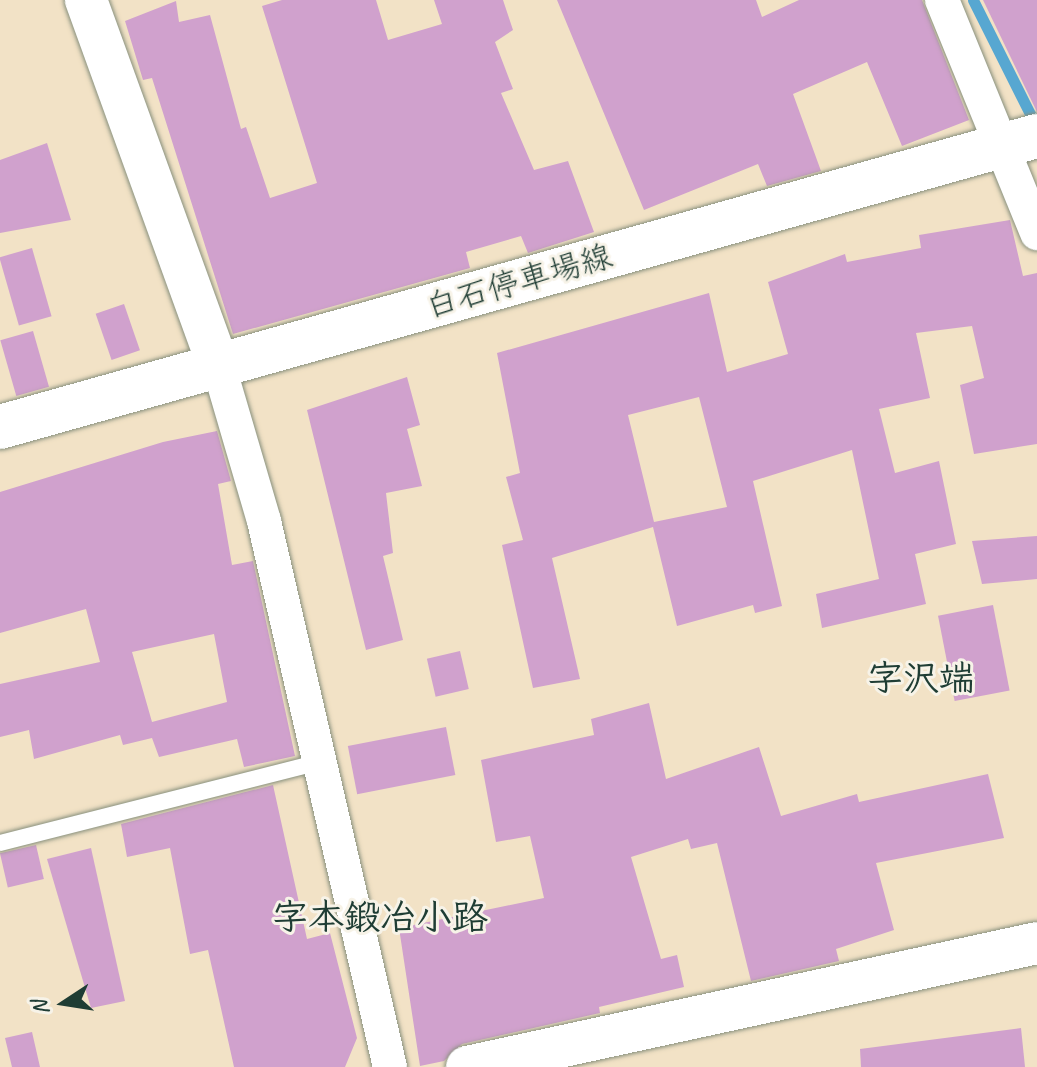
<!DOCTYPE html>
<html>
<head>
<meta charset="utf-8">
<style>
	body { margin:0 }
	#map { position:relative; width:1037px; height:1067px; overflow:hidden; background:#f2e2c6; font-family:Caveat,"Klee One",sans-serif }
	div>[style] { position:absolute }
	.stream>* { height:11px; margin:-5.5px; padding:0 5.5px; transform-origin:5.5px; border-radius:5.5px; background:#57a7d1 }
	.building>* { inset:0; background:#d0a1cd; transform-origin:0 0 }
	.roads { filter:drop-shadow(0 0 2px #88907d) drop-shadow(0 0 2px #88907d) }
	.service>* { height:16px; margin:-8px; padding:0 8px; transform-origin:8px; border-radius:8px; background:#fff }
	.minor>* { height:34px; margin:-17px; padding:0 17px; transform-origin:17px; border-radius:17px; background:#fff }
	.tertiary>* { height:42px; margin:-21px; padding:0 21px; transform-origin:21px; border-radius:21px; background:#fff }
	.secondary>* { height:44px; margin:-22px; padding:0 22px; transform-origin:22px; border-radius:22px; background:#fff }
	span { translate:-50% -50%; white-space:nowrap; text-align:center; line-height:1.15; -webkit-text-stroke:6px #f7f3e8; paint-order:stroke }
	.street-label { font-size:32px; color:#1f3d34 }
	.quarter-label { font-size:36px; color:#1f3d34; font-weight:700 }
	.north { position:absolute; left:24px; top:963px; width:80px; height:80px; -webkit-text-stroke:6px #f7f3e8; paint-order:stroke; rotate:258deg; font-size:22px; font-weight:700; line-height:32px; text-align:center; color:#1f3d34 }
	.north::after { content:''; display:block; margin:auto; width:28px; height:36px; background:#1f3d34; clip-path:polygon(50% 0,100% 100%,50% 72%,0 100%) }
</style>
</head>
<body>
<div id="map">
	<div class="stream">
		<i style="left:973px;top:0;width:143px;rotate:63.4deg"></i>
	</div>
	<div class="building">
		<i style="clip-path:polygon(282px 0,376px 0,388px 40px,442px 24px,434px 0,503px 0,513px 30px,495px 42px,513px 89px,501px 93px,534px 170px,568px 161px,594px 232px,528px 253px,521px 236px,466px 252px,470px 268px,233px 334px,152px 78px,143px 80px,125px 21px,176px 1px,179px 22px,210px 15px,241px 129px,246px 127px,270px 198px,317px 183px,262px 6px)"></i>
		<i style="clip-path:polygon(557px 0,756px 0,762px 17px,799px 0,922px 0,969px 120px,902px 146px,867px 62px,793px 94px,821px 171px,767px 186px,758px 164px,644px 210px)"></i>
		<i style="clip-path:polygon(983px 0,1037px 0,1037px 112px)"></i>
		<i style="clip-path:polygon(47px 143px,71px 220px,0 233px,0 160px)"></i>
		<i style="clip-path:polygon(evenodd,1010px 220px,1023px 276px,1037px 273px,1037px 444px,974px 454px,960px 385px,984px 378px,972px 326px,916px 333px,930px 398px,879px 409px,895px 473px,939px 461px,956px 544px,915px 554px,926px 604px,822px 628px,816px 594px,879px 579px,852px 450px,753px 481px,782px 606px,755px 613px,753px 605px,677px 626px,653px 527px,552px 558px,580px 679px,533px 688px,502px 545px,523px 540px,506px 477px,520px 473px,497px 353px,709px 293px,727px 372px,788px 354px,768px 282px,845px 254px,847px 262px,921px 248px,919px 235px,1010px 220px,699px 397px,727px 507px,654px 522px,628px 415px,699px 397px)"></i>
		<i style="left:32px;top:248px;width:71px;height:34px;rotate:74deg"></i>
		<i style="left:124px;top:304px;width:49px;height:30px;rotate:71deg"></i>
		<i style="left:33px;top:331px;width:58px;height:34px;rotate:74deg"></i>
		<i style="clip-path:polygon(407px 377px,420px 425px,407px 429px,422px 486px,386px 493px,393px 553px,383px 556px,403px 640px,366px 650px,307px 410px)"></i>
		<i style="clip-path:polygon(evenodd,217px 431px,231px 481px,218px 484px,232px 565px,253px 561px,295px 756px,244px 767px,237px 739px,159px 757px,152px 738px,123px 745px,120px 735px,34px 759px,29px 730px,0 737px,0 684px,100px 662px,86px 609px,0 633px,0 492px,163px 442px,217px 431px,214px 634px,227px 702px,152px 722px,132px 652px,214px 634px)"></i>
		<i style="clip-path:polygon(1037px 536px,1037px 579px,982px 584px,972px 541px)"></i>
		<i style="left:993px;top:605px;width:87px;height:56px;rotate:79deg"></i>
		<i style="left:460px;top:651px;width:39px;height:34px;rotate:77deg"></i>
		<i style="clip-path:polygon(649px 703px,666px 779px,759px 747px,781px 816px,857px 794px,859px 802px,988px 774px,1004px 838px,876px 863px,894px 930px,836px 949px,839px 961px,751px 981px,717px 843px,691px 849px,688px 839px,631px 857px,661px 959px,677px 955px,684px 987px,599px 1007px,600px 1013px,462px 1044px,444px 1061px,420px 1066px,399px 928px,544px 898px,530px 836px,496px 842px,481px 760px,594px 735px,591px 719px)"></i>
		<i style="left:446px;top:727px;width:49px;height:100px;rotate:79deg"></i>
		<i style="clip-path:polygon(273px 785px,307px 939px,330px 933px,357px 1038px,345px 1067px,234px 1067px,208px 950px,190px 954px,170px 848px,127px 857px,121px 824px)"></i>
		<i style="left:36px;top:845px;width:35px;height:37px;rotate:77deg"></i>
		<i style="clip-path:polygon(91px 848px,125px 1001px,91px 1008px,47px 859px)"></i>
		<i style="clip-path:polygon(1021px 1028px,1025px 1067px,861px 1067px,860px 1049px)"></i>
		<i style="clip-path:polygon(32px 1032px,40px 1067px,12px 1067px,5px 1038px)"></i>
	</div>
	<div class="roads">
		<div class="service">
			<i style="left:0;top:843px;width:329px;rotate:-14.2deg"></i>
		</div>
		<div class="minor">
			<i style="left:942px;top:0;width:252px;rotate:67.8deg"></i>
			<i style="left:219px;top:367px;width:160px;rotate:73.7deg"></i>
			<i style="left:264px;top:521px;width:560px;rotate:77.01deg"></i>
		</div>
		<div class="tertiary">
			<i style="left:86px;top:0;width:390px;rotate:70.1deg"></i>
			<i style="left:467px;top:1067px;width:583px;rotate:-12.27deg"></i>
		</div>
		<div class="secondary">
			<i style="left:0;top:427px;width:1077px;rotate:-15.68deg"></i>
		</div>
	</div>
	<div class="street-label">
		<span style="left:519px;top:282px;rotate:-16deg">白石停車場線</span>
	</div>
	<div class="quarter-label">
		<span style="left:921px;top:679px">字沢端</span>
		<span style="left:380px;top:918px">字本鍛冶小路</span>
	</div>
	<div class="north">N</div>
</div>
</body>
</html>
